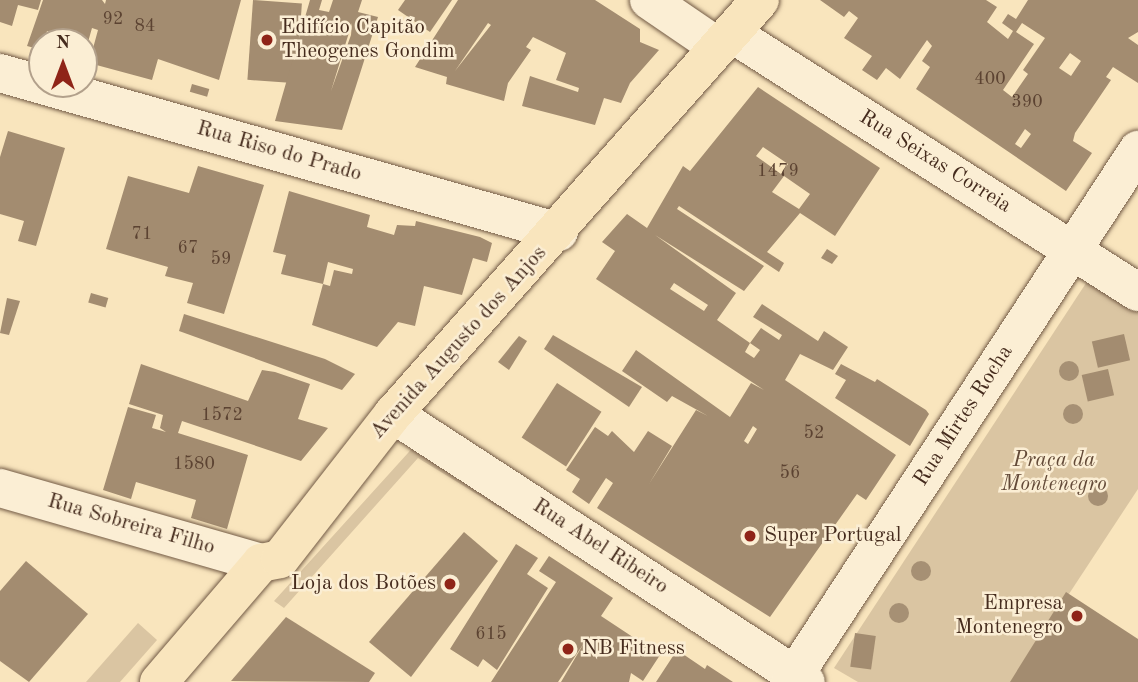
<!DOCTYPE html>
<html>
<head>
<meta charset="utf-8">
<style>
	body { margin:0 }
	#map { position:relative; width:1138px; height:682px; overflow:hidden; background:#f9e5bd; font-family:"Old Standard TT",serif }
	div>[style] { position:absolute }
	.green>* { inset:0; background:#dac5a2 }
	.building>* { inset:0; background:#a38c70; transform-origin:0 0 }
	.roads { filter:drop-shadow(0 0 2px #725a45) drop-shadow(0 0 2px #725a45) }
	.minor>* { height:38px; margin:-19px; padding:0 19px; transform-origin:19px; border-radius:19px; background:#fbeed4 }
	.major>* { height:38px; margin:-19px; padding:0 19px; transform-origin:19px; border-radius:19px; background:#f9e5bd }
	.trees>* { width:20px; height:20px; margin:-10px; border-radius:50%; background:#a69074 }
	.dots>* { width:19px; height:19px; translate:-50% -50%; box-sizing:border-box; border:4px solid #fbeed4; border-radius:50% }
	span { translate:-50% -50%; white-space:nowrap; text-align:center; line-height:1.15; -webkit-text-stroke:5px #fbeed4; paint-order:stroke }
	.number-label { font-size:18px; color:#5c4332 }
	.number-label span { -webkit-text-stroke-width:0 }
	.poi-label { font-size:21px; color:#452b1d }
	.left { translate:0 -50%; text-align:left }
	.right { translate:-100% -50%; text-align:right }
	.street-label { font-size:21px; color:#452b1d }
	.park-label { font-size:21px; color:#634a38; font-style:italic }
	.north { position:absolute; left:28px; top:28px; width:70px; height:70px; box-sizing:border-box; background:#fbeed4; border:2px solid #b2a08b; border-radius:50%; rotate:0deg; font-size:19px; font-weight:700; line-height:28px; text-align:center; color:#452b1d }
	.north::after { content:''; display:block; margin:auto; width:24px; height:32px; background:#8f2418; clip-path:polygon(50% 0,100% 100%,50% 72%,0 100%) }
</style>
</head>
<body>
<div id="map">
	<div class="green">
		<i style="clip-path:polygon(1092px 274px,1138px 304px,1138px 489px,1011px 682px,858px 682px,834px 668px)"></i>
		<i style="clip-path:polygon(417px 443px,548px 526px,542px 534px,418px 458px,284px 608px,274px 601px)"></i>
		<i style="clip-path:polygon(138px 623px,157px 640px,120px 682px,86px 682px)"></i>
	</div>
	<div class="building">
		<i style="clip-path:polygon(0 0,41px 0,38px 10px,18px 5px,12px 26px,0 22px)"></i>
		<i style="clip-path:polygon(43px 0,102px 0,105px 4px,106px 0,241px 0,219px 80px,158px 59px,152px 80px,89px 63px,98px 30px,92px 28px,88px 42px,47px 31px,42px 50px,27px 46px)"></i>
		<i style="left:253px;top:0;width:49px;height:80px;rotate:4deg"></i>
		<i style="clip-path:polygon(evenodd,310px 0,322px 0,319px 10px,329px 12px,333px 0,362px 0,358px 12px,378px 17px,342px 130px,275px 121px,310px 0,352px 23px,351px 35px,331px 91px,347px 39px,352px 23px)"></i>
		<i style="clip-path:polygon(405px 0,452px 0,430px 32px,398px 10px)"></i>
		<i style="clip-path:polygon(evenodd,458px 0,595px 0,640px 29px,640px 42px,659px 50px,630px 83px,621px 103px,604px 98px,595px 125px,522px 106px,530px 76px,578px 92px,579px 88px,556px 80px,566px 53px,533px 37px,526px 47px,531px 50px,508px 83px,504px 101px,446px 84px,447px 77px,415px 67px,458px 0,488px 23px,491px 25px,455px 71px,488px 23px)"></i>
		<i style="clip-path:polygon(evenodd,820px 0,986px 0,997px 7px,987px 22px,1008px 39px,1013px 31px,1002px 23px,1008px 14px,1016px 19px,1028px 0,1138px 0,1138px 32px,1128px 38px,1138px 45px,1138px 83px,1113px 67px,1106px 77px,1111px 80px,1075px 133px,1073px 141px,1092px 153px,1066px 191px,916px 89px,930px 67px,922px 61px,932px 46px,927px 40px,900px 79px,886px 68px,877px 80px,862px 70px,872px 56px,844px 38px,858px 18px,849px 11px,844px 17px,820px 0,1022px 23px,1045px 38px,1023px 70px,1028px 74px,1012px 97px,1003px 90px,1034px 44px,1016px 32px,1022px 23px,820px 0,1070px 53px,1081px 61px,1071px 76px,1059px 68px,1070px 53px,820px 0,1025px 129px,1031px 134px,1021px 148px,1015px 144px,1025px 129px)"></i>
		<i style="left:192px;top:84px;width:18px;height:8px;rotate:16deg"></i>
		<i style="clip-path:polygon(evenodd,758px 87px,880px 168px,835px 236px,800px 213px,767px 252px,784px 263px,779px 272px,679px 206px,677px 209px,764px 266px,744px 291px,655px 235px,736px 293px,717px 320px,750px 343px,745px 352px,754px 358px,760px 350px,750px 343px,761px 328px,779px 340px,782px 335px,753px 317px,762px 304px,818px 341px,824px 331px,848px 347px,833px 370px,800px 354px,785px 380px,896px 455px,866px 500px,857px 494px,770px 617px,597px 508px,613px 483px,606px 478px,589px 504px,572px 492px,580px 479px,566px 470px,595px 427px,608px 436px,612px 431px,634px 452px,648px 431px,672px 446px,649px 484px,696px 410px,708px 416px,672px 396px,667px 402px,622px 371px,636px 350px,730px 417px,751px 383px,764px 390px,596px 279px,615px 251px,602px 242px,627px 214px,647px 228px,683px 166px,690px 171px,758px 87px,763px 147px,788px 164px,781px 174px,756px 156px,763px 147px,758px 87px,784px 176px,810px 194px,799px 209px,772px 192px,784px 176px,758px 87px,674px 283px,708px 305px,704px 311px,670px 289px,674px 283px,758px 87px,753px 426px,757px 429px,748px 444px,744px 441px,753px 426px)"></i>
		<i style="clip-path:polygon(8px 131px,65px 148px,36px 246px,18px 241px,24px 221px,0 214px,0 157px)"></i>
		<i style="clip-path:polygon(198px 166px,264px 185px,224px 314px,187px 303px,193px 283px,165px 276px,168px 267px,106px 249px,128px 176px,189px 193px)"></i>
		<i style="clip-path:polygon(evenodd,289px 191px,370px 215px,367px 227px,394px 235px,397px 225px,415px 226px,416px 221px,480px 237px,492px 243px,487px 262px,473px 258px,462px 295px,424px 286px,415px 326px,398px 322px,377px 347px,312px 325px,323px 284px,281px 274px,286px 255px,273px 252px,289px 191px,328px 262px,353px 269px,352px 274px,334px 270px,330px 286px,323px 284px,328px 262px)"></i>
		<i style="clip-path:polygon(827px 249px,838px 256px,832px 264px,821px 258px)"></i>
		<i style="left:91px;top:293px;width:18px;height:10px;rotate:16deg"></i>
		<i style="clip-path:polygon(7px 298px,20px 301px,9px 335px,0 333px)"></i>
		<i style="clip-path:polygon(184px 314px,325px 359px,355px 374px,342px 390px,179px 331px)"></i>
		<i style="left:1124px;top:334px;width:27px;height:33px;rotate:77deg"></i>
		<i style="clip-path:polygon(553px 335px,642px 387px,629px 407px,544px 349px)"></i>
		<i style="clip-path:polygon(519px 336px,527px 341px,509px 370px,498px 362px)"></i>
		<i style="clip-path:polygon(141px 364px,248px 401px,262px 370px,275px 372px,310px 384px,298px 419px,328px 428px,301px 461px,182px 421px,178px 433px,248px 455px,227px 529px,191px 518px,196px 500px,136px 482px,131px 499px,103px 490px,128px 407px,156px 415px,152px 428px,166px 432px,160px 428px,163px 415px,129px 404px)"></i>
		<i style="clip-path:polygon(841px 364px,875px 382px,877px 379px,926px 410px,929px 414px,910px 446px,835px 398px,846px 380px,835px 374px)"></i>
		<i style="left:1108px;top:369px;width:27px;height:27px;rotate:77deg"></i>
		<i style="left:557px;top:383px;width:53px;height:65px;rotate:33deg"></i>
		<i style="clip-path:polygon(464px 532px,498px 561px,411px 677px,369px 642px)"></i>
		<i style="clip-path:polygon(516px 544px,538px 558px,527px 574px,548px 588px,497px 670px,483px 659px,478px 667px,450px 649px)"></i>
		<i style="clip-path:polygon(549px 556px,613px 598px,601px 616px,660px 655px,643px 681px,631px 673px,629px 682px,561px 682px,584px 643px,558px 682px,491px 682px,556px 582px,539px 571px)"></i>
		<i style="clip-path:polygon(26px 561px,88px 614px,29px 682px,0 661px,0 591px)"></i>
		<i style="clip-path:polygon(1066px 592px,1138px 639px,1138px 682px,1010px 682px)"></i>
		<i style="clip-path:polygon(286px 617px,375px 673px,369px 682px,231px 681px)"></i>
		<i style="left:855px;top:633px;width:21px;height:34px;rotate:8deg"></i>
		<i style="clip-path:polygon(677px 650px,705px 669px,707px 665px,733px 682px,656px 682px)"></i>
	</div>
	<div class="roads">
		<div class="minor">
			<i style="left:649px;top:0;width:83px;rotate:34.3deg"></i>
			<i style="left:731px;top:33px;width:482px;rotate:32.5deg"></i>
			<i style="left:0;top:73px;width:581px;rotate:15.88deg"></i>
			<i style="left:393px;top:414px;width:492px;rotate:33deg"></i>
			<i style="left:0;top:488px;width:272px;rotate:16deg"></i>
			<i style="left:790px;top:682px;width:636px;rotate:-56.81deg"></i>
		</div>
		<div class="major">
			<i style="left:159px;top:682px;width:157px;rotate:-49.4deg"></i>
			<i style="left:261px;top:563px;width:19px;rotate:-12deg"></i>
			<i style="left:280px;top:559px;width:184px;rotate:-52.1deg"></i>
			<i style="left:393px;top:414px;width:553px;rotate:-48.44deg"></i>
		</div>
	</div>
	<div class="trees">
		<i style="left:1069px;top:371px"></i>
		<i style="left:1073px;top:414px"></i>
		<i style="left:1098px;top:496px"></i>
		<i style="left:921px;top:571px"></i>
		<i style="left:899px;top:613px"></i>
	</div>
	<div class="dots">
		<i style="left:267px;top:40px;background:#8f2418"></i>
		<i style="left:750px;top:536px;background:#8f2418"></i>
		<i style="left:450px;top:584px;background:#8f2418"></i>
		<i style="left:1077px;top:616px;background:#8f2418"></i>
		<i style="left:568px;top:649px;background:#8f2418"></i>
	</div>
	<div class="number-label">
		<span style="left:113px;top:19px">92</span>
		<span style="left:145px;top:26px">84</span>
		<span style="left:990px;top:79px">400</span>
		<span style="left:1027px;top:102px">390</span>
		<span style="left:778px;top:171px">1479</span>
		<span style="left:142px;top:234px">71</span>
		<span style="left:188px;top:248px">67</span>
		<span style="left:221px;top:259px">59</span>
		<span style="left:222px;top:415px">1572</span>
		<span style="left:814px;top:433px">52</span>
		<span style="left:194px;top:464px">1580</span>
		<span style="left:790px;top:473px">56</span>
		<span style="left:491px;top:634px">615</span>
	</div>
	<div class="poi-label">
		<span class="left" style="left:281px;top:40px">Edifício Capitão<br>Theogenes Gondim</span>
		<span class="left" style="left:764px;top:536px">Super Portugal</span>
		<span class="right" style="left:436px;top:584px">Loja dos Botões</span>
		<span class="right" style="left:1063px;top:616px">Empresa<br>Montenegro</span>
		<span class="left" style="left:582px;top:649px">NB Fitness</span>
	</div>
	<div class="street-label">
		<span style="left:279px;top:152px;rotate:16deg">Rua Riso do Prado</span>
		<span style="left:935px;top:162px;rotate:32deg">Rua Seixas Correia</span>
		<span style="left:459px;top:343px;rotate:-48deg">Avenida Augusto dos Anjos</span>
		<span style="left:964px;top:416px;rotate:-57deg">Rua Mirtes Rocha</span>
		<span style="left:131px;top:525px;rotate:16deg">Rua Sobreira Filho</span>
		<span style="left:600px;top:547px;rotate:33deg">Rua Abel Ribeiro</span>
	</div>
	<div class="park-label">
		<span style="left:1054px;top:473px">Praça da<br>Montenegro</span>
	</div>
	<div class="north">N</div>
</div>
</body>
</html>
